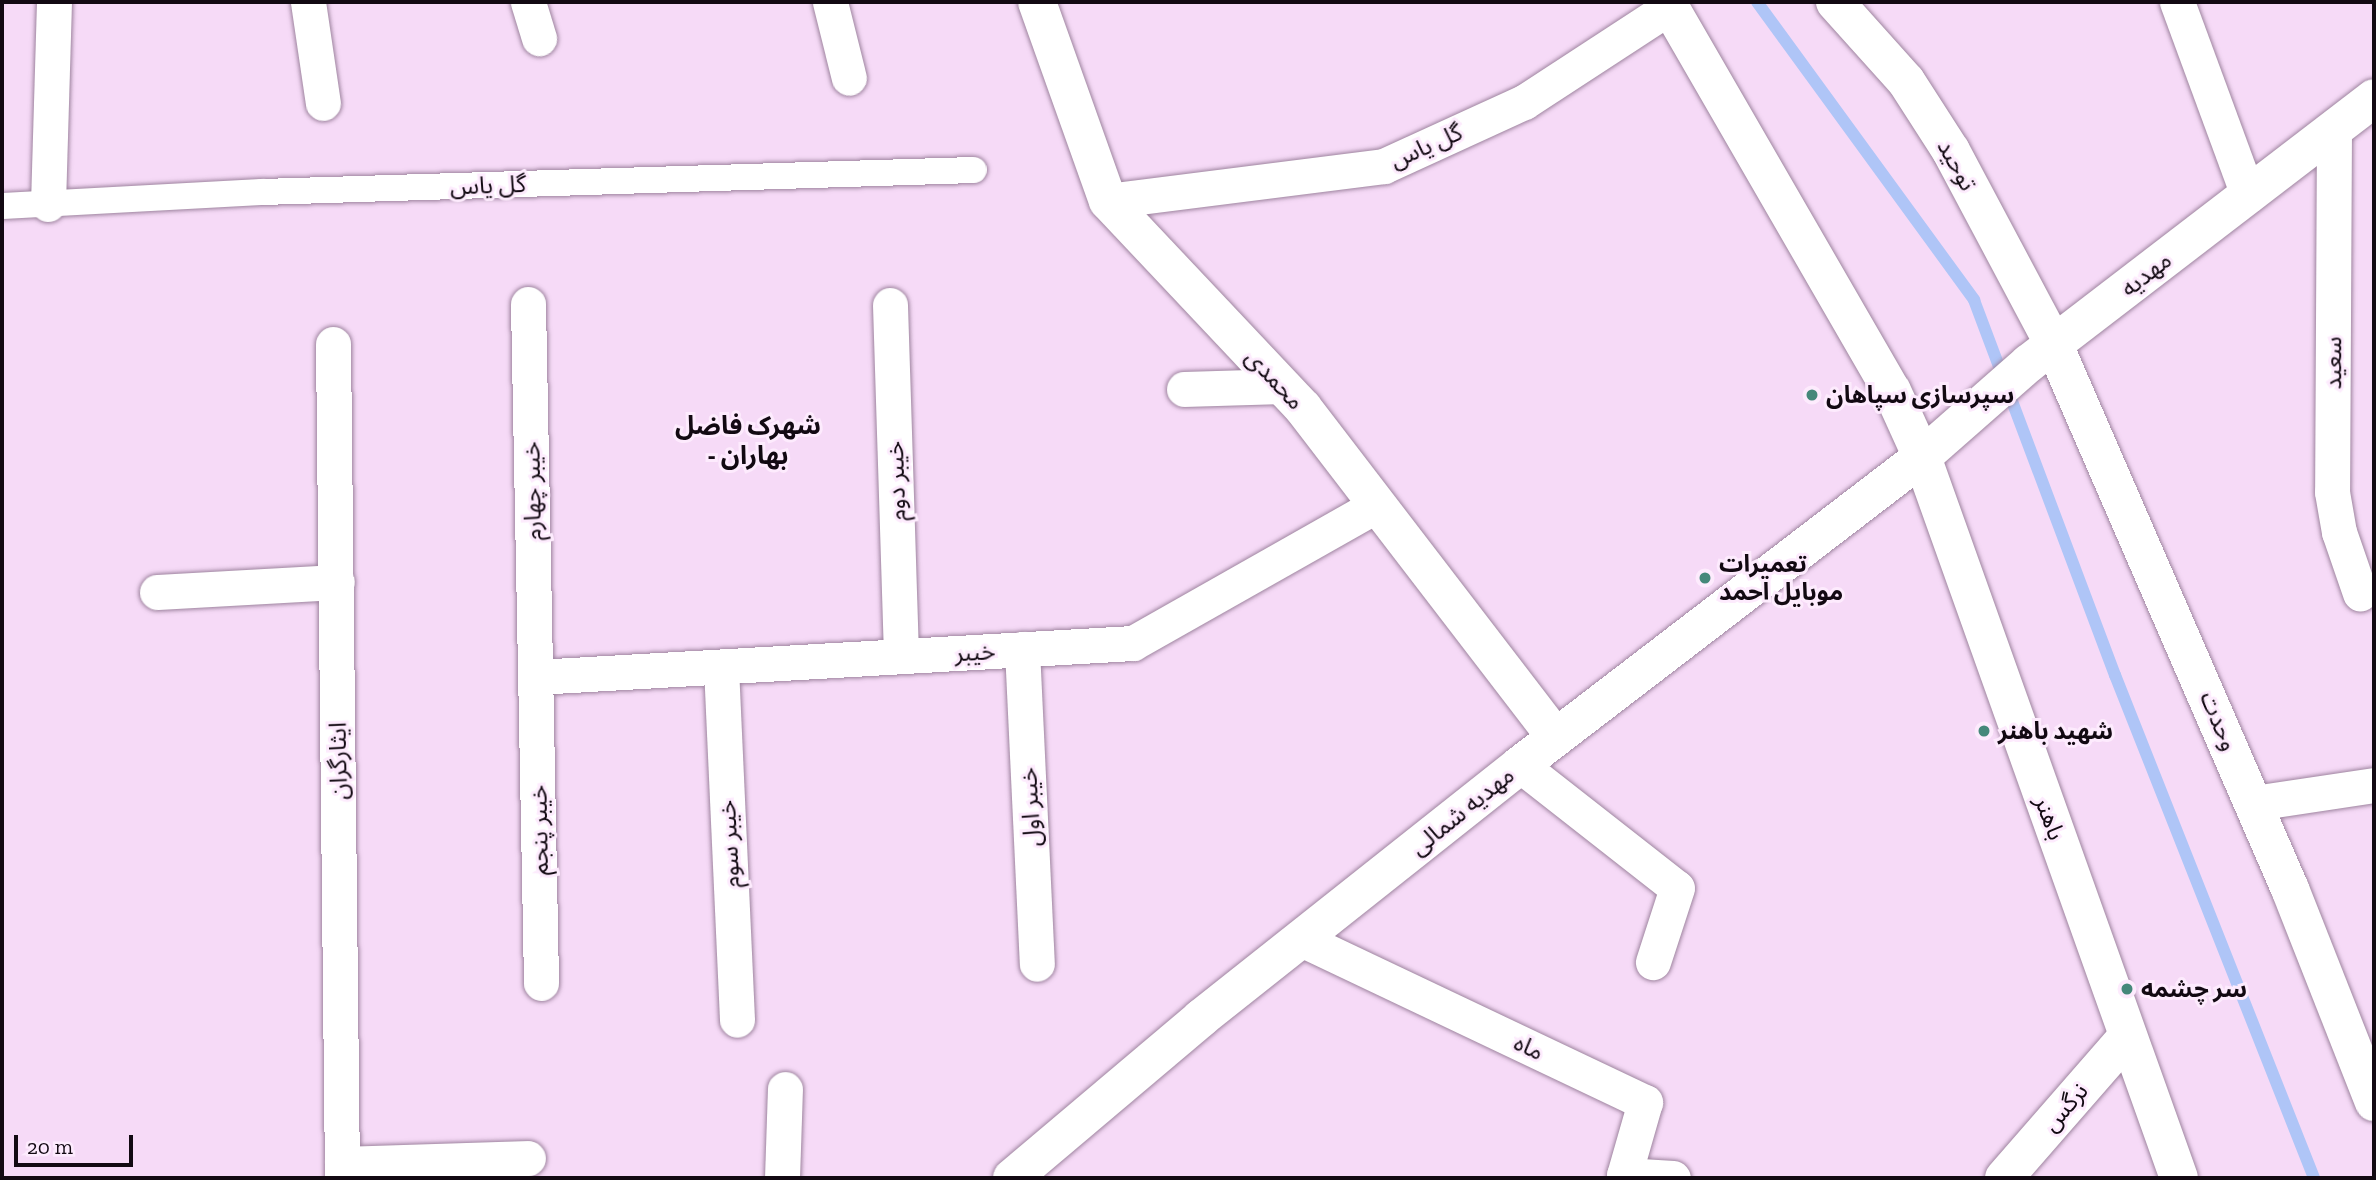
<!DOCTYPE html>
<html>
<head>
<meta charset="utf-8">
<style>
	body { margin:0 }
	#map { position:relative; width:2376px; height:1180px; overflow:hidden; background:#f6daf7; font-family:"Zilla Slab","Noto Sans Arabic",serif }
	div>[style] { position:absolute }
	.stream>* { height:12px; margin:-6px; padding:0 6px; transform-origin:6px; border-radius:6px; background:#afc5f7 }
	.roads { filter:drop-shadow(0 0 2px #9e849f) drop-shadow(0 0 2px #9e849f) }
	.pedestrian>* { height:26px; margin:-13px; padding:0 13px; transform-origin:13px; border-radius:13px; background:#fff }
	.minor>* { height:35px; margin:-17.5px; padding:0 17.5px; transform-origin:17.5px; border-radius:17.5px; background:#fff }
	.tertiary>* { height:38px; margin:-19px; padding:0 19px; transform-origin:19px; border-radius:19px; background:#fff }
	.dots>* { width:19px; height:19px; translate:-50% -50%; box-sizing:border-box; border:4px solid #fdebfd; border-radius:50% }
	span { translate:-50% -50%; white-space:nowrap; text-align:center; line-height:1.15; -webkit-text-stroke:6px #fdebfd; paint-order:stroke }
	.street-label { font-size:24px; color:#120912 }
	.poi-label { font-size:24px; color:#120912; font-weight:700 }
	.left { translate:0 -50%; text-align:left }
	.neighbourhood-label { font-size:26px; color:#120912; font-weight:700 }
	.frame { position:absolute; inset:0; border:4px solid #120912; pointer-events:none }
	.scale { position:absolute; left:14px; top:1135px; width:119px; height:32px; box-sizing:border-box; border:4px solid #120912; border-top:0; padding-left:9px; font-size:21px; line-height:24px; white-space:nowrap; color:#120912; -webkit-text-stroke:5px #fdebfd; paint-order:stroke }
</style>
</head>
<body>
<div id="map">
	<div class="stream">
		<i style="left:1757px;top:2px;width:369px;rotate:53.9deg"></i>
		<i style="left:1974px;top:300px;width:401px;rotate:69.4deg"></i>
		<i style="left:2115px;top:675px;width:541px;rotate:68.41deg"></i>
	</div>
	<div class="roads">
		<div class="pedestrian">
			<i style="left:2px;top:206px;width:260px;rotate:-3.1deg"></i>
			<i style="left:262px;top:192px;width:712px;rotate:-1.77deg"></i>
		</div>
		<div class="minor">
			<i style="left:308px;top:2px;width:102px;rotate:81.6deg"></i>
			<i style="left:528px;top:2px;width:38px;rotate:73deg"></i>
			<i style="left:830px;top:2px;width:78px;rotate:76deg"></i>
			<i style="left:2177px;top:2px;width:206px;rotate:69.8deg"></i>
			<i style="left:2334px;top:129px;width:363px;rotate:90.3deg"></i>
			<i style="left:2332px;top:492px;width:41px;rotate:80.1deg"></i>
			<i style="left:2339px;top:532px;width:65px;rotate:71deg"></i>
			<i style="left:1108px;top:201px;width:278px;rotate:-7.2deg"></i>
			<i style="left:1384px;top:166px;width:154px;rotate:-24.6deg"></i>
			<i style="left:1524px;top:102px;width:174px;rotate:-33.1deg"></i>
			<i style="left:48px;top:204px;width:202px;rotate:-88.3deg"></i>
			<i style="left:528px;top:304px;width:679px;rotate:88.9deg"></i>
			<i style="left:890px;top:305px;width:351px;rotate:88.2deg"></i>
			<i style="left:333px;top:344px;width:834px;rotate:89.38deg"></i>
			<i style="left:1184px;top:389px;width:99px;rotate:-1.7deg"></i>
			<i style="left:157px;top:592px;width:180px;rotate:-3.2deg"></i>
			<i style="left:1022px;top:649px;width:315px;rotate:87.3deg"></i>
			<i style="left:721px;top:667px;width:353px;rotate:87.4deg"></i>
			<i style="left:536px;top:677px;width:598px;rotate:-3.26deg"></i>
			<i style="left:1133px;top:643px;width:280px;rotate:-29.5deg"></i>
			<i style="left:1520px;top:765px;width:199px;rotate:38.1deg"></i>
			<i style="left:1677px;top:888px;width:78px;rotate:108deg"></i>
			<i style="left:2254px;top:803px;width:121px;rotate:-8.5deg"></i>
			<i style="left:1301px;top:939px;width:381px;rotate:25.4deg"></i>
			<i style="left:1645px;top:1102px;width:76px;rotate:106deg"></i>
			<i style="left:1624px;top:1175px;width:49px;rotate:3.5deg"></i>
			<i style="left:342px;top:1164px;width:186px;rotate:-1.8deg"></i>
			<i style="left:782px;top:1178px;width:89px;rotate:-88.1deg"></i>
		</div>
		<div class="tertiary">
			<i style="left:1037px;top:2px;width:211px;rotate:70.4deg"></i>
			<i style="left:1108px;top:201px;width:284px;rotate:46.7deg"></i>
			<i style="left:1303px;top:408px;width:414px;rotate:52.5deg"></i>
			<i style="left:1667px;top:2px;width:449px;rotate:60deg"></i>
			<i style="left:1892px;top:391px;width:72px;rotate:65.6deg"></i>
			<i style="left:1922px;top:457px;width:765px;rotate:70.38deg"></i>
			<i style="left:1835px;top:2px;width:106px;rotate:48.1deg"></i>
			<i style="left:1906px;top:81px;width:83px;rotate:57.3deg"></i>
			<i style="left:1951px;top:151px;width:220px;rotate:62deg"></i>
			<i style="left:2054px;top:345px;width:593px;rotate:66.55deg"></i>
			<i style="left:2290px;top:889px;width:229px;rotate:68.5deg"></i>
			<i style="left:1012px;top:1178px;width:248px;rotate:-40.2deg"></i>
			<i style="left:1201px;top:1018px;width:407px;rotate:-38.4deg"></i>
			<i style="left:1520px;top:765px;width:506px;rotate:-37.46deg"></i>
			<i style="left:1922px;top:457px;width:142px;rotate:-41.3deg"></i>
			<i style="left:2029px;top:363px;width:435px;rotate:-37.5deg"></i>
			<i style="left:2004px;top:1178px;width:187px;rotate:-48.9deg"></i>
		</div>
	</div>
	<div class="dots">
		<i style="left:1812px;top:395px;background:#45887a"></i>
		<i style="left:1705px;top:578px;background:#45887a"></i>
		<i style="left:1984px;top:731px;background:#45887a"></i>
		<i style="left:2127px;top:989px;background:#45887a"></i>
	</div>
	<div class="street-label">
		<span style="left:1426px;top:146px;rotate:-24deg">گل یاس</span>
		<span style="left:1957px;top:165px;rotate:61deg">توحید</span>
		<span style="left:488px;top:185px;rotate:-2deg">گل یاس</span>
		<span style="left:2146px;top:274px;rotate:-38deg">مهدیه</span>
		<span style="left:2333px;top:363px;rotate:-90deg">سعید</span>
		<span style="left:1275px;top:379px;rotate:47deg">محمدی</span>
		<span style="left:896px;top:481px;rotate:-92deg">خیبر دوم</span>
		<span style="left:532px;top:491px;rotate:-91deg">خیبر چهارم</span>
		<span style="left:975px;top:652px;rotate:-3deg">خیبر</span>
		<span style="left:2219px;top:721px;rotate:67deg">وحدت</span>
		<span style="left:338px;top:761px;rotate:-91deg">ایثارگران</span>
		<span style="left:1030px;top:807px;rotate:-93deg">خیبر اول</span>
		<span style="left:1462px;top:811px;rotate:-39deg">مهدیه شمالی</span>
		<span style="left:2050px;top:818px;rotate:70deg">باهنر</span>
		<span style="left:539px;top:830px;rotate:-91deg">خیبر پنجم</span>
		<span style="left:729px;top:844px;rotate:-93deg">خیبر سوم</span>
		<span style="left:1529px;top:1047px;rotate:25deg">ماه</span>
		<span style="left:2065px;top:1107px;rotate:-49deg">نرگس</span>
	</div>
	<div class="poi-label">
		<span class="left" style="left:1826px;top:395px">سپرسازی سپاهان</span>
		<span class="left" style="left:1719px;top:578px">تعمیرات<br>موبایل احمد</span>
		<span class="left" style="left:1998px;top:731px">شهید باهنر</span>
		<span class="left" style="left:2141px;top:989px">سر چشمه</span>
	</div>
	<div class="neighbourhood-label">
		<span style="left:748px;top:441px">شهرک فاضل<br>- بهاران</span>
	</div>
	<div class="frame"></div>
	<div class="scale">20 m</div>
</div>
</body>
</html>
